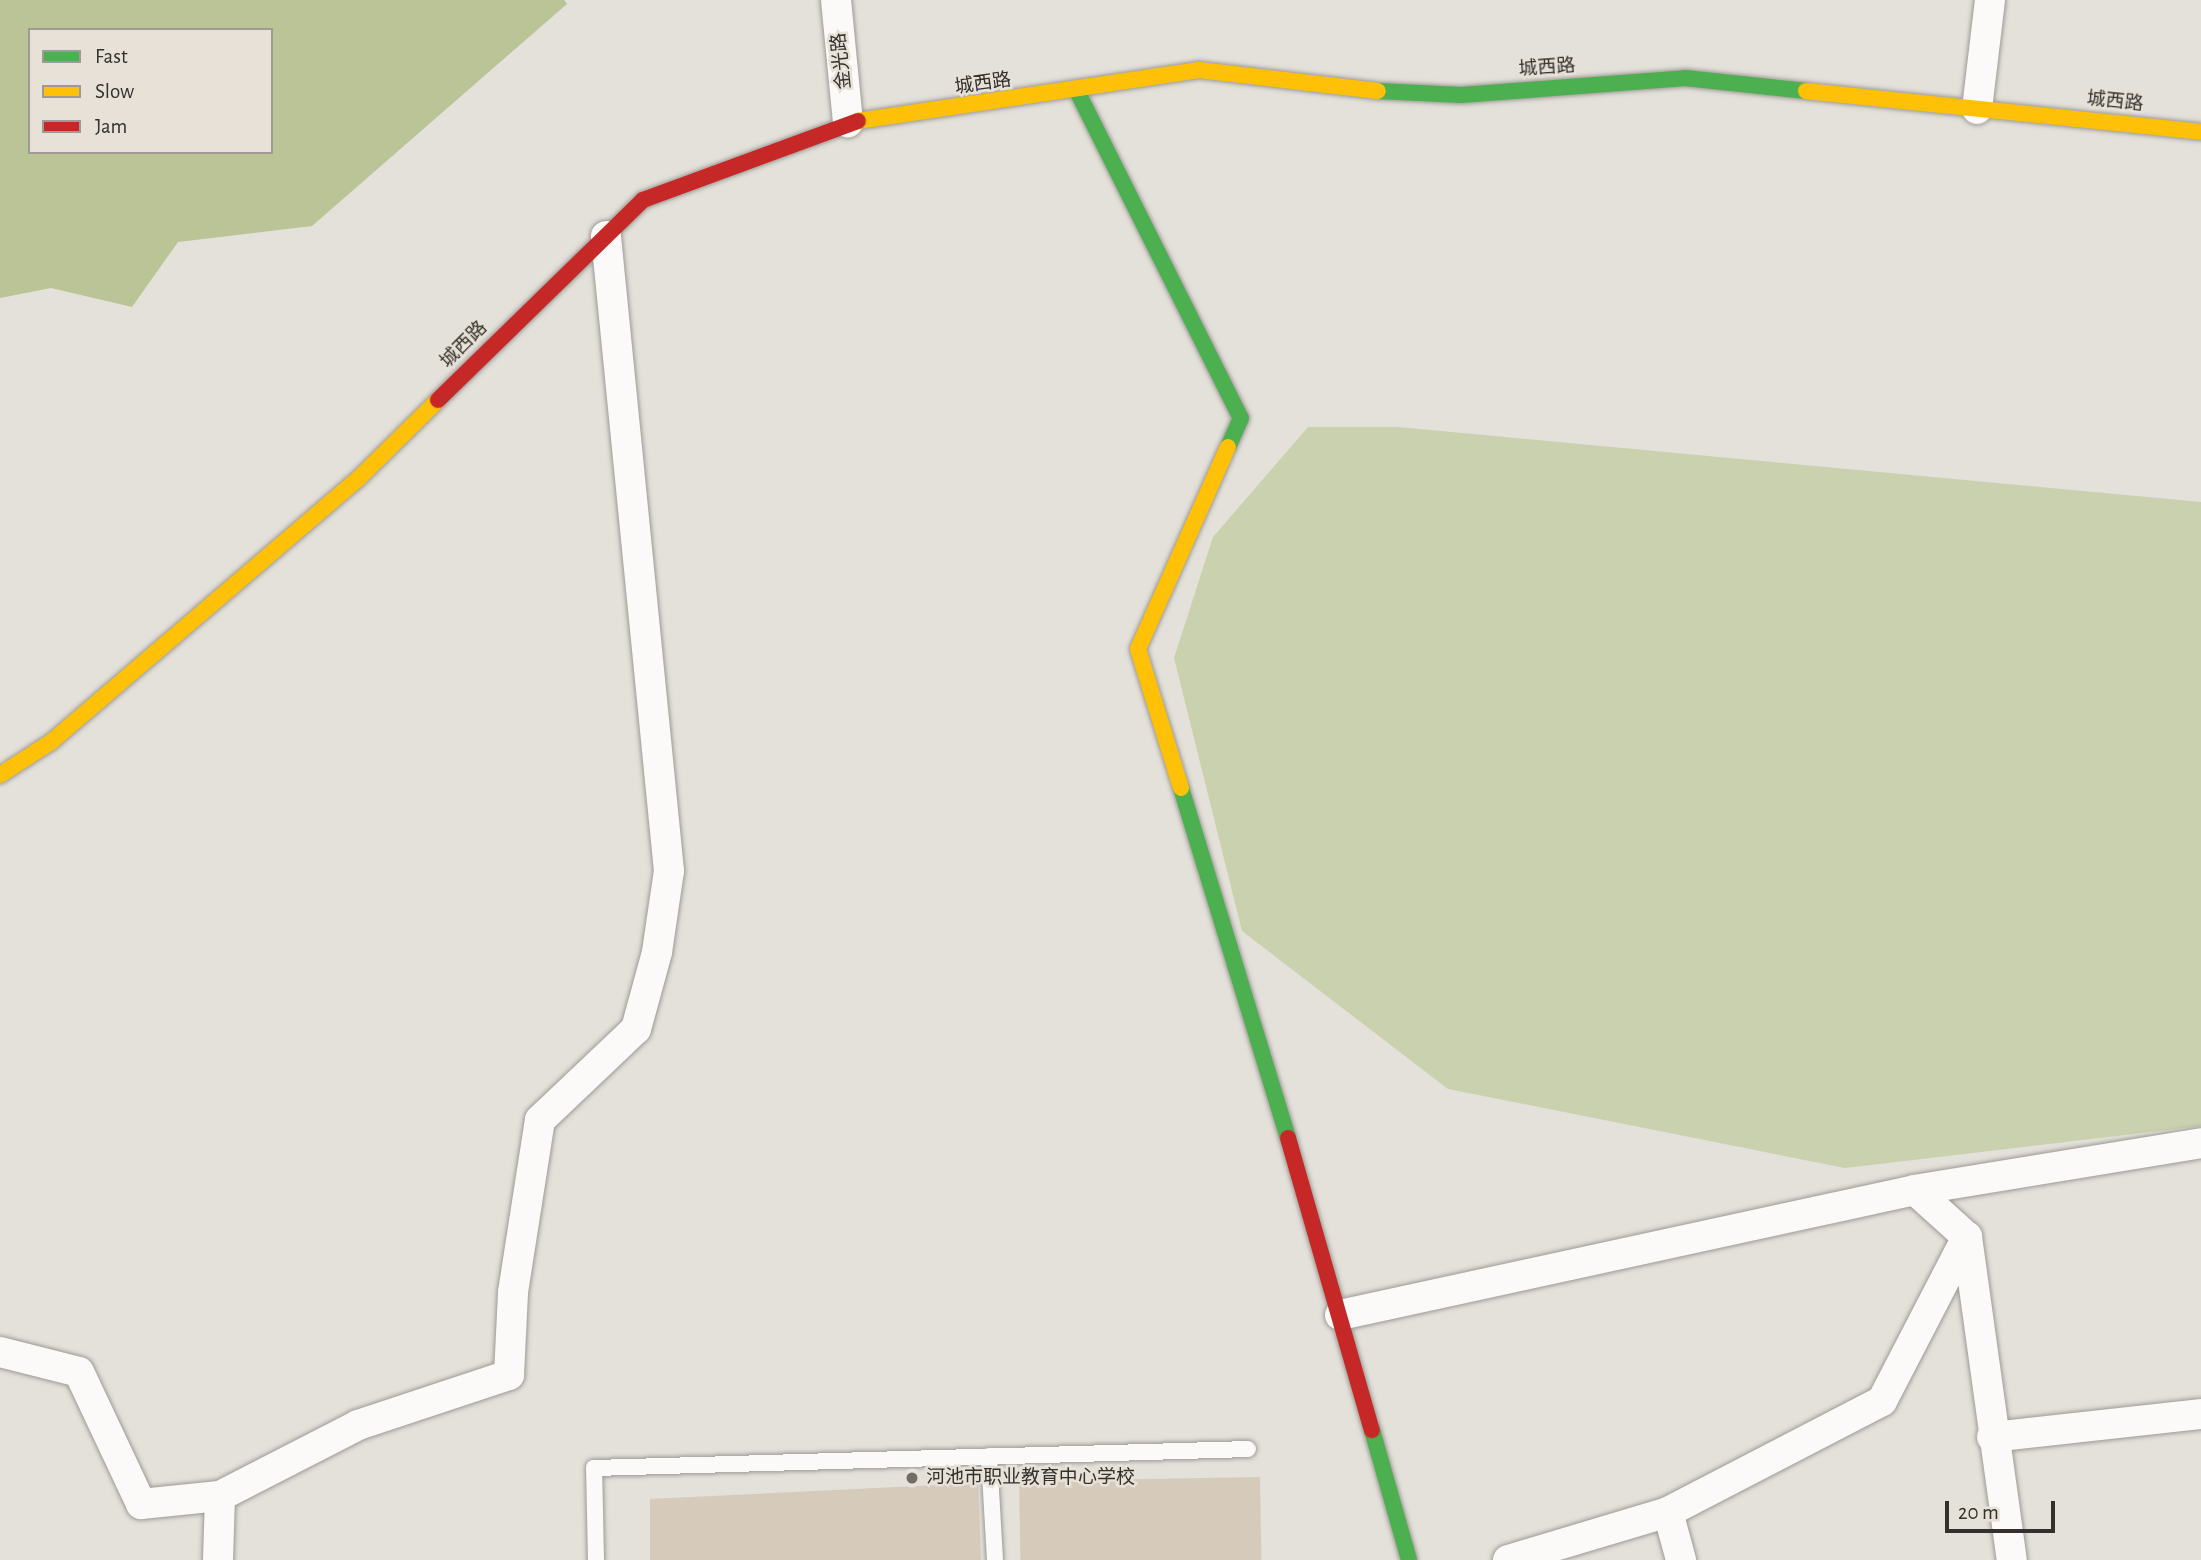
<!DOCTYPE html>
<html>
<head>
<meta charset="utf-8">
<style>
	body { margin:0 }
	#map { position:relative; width:2201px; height:1560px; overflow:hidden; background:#e4e0da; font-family:"Alegreya Sans","Noto Sans SC",sans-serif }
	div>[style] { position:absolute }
	.green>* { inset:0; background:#cad1af }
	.forest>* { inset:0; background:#bbc496 }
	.building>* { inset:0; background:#d6cbba; transform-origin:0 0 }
	.roads { filter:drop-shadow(0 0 2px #9d9b96) drop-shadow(0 0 2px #9d9b96) }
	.lane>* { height:16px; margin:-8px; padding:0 8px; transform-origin:8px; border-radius:8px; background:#fbfaf9 }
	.street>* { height:30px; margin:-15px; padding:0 15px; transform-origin:15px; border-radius:15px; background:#fbfaf9 }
	.fast>* { height:16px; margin:-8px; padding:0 8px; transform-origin:8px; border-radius:8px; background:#4caf50 }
	.slow>* { height:16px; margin:-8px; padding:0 8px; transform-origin:8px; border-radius:8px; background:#ffc107 }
	.jam>* { height:16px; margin:-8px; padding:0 8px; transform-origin:8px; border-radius:8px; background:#c62828 }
	.dots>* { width:19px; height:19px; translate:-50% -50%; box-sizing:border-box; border:4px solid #e7e1d7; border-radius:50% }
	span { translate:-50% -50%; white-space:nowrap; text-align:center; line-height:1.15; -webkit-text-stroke:5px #e7e1d7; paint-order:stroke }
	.street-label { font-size:19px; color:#33302d }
	.poi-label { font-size:19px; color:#33302d }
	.left { translate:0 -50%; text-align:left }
	.legend { position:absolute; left:28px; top:28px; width:245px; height:126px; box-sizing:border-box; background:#e7e1d7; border:2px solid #9f9a93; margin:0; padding:9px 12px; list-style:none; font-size:21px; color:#33302d }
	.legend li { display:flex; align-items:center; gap:14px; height:35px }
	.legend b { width:35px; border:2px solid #9f9a93 }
	.scale { position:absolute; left:1945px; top:1501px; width:110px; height:32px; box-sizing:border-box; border:4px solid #33302d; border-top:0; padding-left:9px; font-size:21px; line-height:24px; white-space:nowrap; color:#33302d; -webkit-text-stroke:5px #e7e1d7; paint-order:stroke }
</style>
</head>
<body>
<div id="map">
	<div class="green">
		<i style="clip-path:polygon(1308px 427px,1398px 427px,2201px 502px,2201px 1126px,1845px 1168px,1448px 1089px,1242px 931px,1174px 658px,1213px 537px)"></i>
	</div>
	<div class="forest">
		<i style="clip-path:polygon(evenodd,0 0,564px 0,567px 4px,312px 226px,178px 242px,132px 307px,51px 288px,0 298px,0 0,30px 30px,271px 30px,271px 152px,30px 152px,30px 30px)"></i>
	</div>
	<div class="building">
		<i style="left:1260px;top:1477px;width:83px;height:241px;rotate:89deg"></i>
		<i style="clip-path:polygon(978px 1483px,981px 1560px,650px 1560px,650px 1499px)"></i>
	</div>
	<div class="roads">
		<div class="lane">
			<i style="left:989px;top:1456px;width:104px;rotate:86.7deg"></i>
			<i style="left:596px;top:1560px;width:92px;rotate:-91.2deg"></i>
			<i style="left:594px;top:1468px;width:654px;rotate:-1.66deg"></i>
		</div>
		<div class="street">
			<i style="left:836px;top:0;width:123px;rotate:84.4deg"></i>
			<i style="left:1977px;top:109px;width:110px;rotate:-83.2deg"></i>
			<i style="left:1915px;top:1190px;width:70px;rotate:42.1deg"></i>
			<i style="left:1967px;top:1237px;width:326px;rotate:82.1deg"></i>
			<i style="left:1340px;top:1315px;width:588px;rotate:-12.26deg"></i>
			<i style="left:1915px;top:1190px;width:290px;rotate:-9.3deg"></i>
			<i style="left:0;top:1352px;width:81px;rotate:14.2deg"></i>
			<i style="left:79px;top:1372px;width:146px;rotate:64.8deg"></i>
			<i style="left:141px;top:1504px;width:79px;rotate:-5.8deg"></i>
			<i style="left:220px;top:1496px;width:64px;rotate:91.8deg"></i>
			<i style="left:1992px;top:1437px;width:210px;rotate:-6.3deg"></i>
			<i style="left:220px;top:1496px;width:155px;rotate:-27.2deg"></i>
			<i style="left:358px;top:1425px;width:159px;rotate:-18.3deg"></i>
			<i style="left:509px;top:1375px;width:83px;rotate:-87.2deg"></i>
			<i style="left:513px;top:1292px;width:174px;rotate:-81.1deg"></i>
			<i style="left:540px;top:1120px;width:132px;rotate:-43.5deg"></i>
			<i style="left:636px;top:1029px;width:80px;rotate:-74.7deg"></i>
			<i style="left:657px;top:952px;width:82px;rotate:-81.6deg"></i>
			<i style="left:669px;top:871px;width:638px;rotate:-95.67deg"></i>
			<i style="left:1668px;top:1512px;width:50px;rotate:74.8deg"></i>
			<i style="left:1508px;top:1560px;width:167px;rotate:-16.7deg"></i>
			<i style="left:1668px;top:1512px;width:241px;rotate:-27.4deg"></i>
			<i style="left:1882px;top:1401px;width:185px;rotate:-62.6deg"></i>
		</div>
		<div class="fast">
			<i style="left:1076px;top:89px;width:368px;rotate:63.4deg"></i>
			<i style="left:1241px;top:418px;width:32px;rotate:114deg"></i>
			<i style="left:1378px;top:91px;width:83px;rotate:2.8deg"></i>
			<i style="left:1461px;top:95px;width:225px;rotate:-4.3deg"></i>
			<i style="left:1685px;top:78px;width:122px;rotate:6.1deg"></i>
			<i style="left:1181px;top:788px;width:366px;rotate:73deg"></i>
			<i style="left:1372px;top:1430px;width:135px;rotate:74.1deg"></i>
		</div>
		<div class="slow">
			<i style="left:1806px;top:91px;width:397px;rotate:5.9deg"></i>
			<i style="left:858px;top:121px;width:345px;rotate:-8.5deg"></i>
			<i style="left:1199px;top:70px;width:180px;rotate:6.7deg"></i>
			<i style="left:0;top:775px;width:61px;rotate:-32.9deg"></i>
			<i style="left:51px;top:742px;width:404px;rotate:-40.6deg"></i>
			<i style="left:358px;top:479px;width:112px;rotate:-44.6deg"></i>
			<i style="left:1181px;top:788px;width:145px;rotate:-107.2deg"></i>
			<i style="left:1138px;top:649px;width:221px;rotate:-66deg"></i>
		</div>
		<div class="jam">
			<i style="left:438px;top:400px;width:286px;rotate:-44.3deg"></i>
			<i style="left:643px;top:200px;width:229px;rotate:-20.2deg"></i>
			<i style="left:1288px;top:1138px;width:304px;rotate:74deg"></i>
		</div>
	</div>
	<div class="dots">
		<i style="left:912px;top:1478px;background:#716e6a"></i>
	</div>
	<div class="street-label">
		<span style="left:842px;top:61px;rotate:-96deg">金光路</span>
		<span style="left:1547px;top:68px;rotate:-4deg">城西路</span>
		<span style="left:983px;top:84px;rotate:-8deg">城西路</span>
		<span style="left:2115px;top:102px;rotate:6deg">城西路</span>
		<span style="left:464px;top:345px;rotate:-45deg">城西路</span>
	</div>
	<div class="poi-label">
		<span class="left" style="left:926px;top:1478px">河池市职业教育中心学校</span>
	</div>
	<ul class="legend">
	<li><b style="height:9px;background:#4caf50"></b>Fast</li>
	<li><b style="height:9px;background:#ffc107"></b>Slow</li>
	<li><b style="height:9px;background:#c62828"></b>Jam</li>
	</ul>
	<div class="scale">20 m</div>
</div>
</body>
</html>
